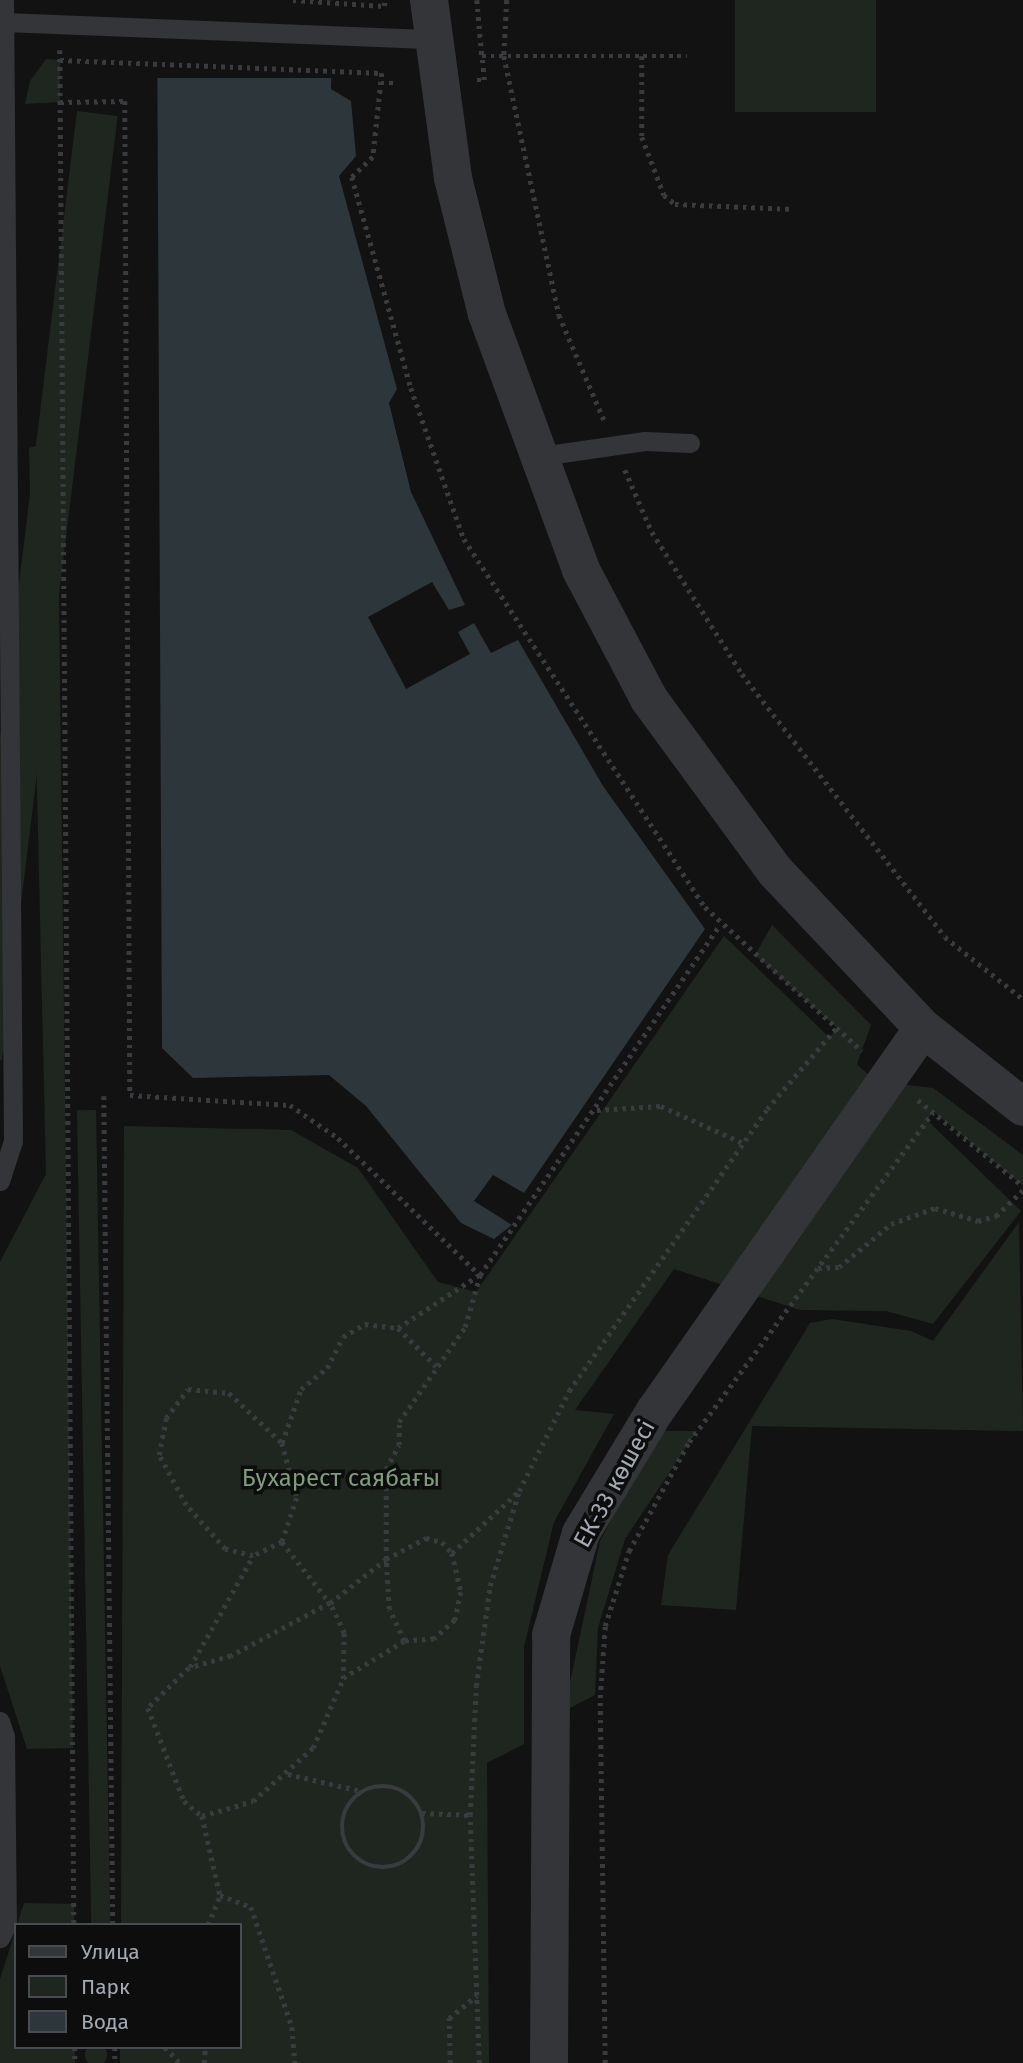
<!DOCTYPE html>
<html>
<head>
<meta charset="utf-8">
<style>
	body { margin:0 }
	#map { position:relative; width:1023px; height:2063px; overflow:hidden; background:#121213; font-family:"Fira Sans",sans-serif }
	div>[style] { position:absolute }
	.green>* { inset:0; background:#1f261f; transform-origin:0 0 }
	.round { border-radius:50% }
	.water>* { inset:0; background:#2c363b }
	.pier>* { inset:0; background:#121213; transform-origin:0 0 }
	.path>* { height:4.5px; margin-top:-2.25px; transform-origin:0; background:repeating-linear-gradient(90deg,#393b3f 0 3.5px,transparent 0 8.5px) }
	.path>.ring { margin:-2.25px; padding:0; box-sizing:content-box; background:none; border:4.5px solid #393b3f; border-radius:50% }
	.lane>* { height:19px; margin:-9.5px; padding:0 9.5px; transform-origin:9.5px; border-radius:9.5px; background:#333538 }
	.street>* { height:38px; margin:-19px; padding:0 19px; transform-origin:19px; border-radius:19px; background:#333538 }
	span { translate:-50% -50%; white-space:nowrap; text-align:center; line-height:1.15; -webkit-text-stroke:7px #0d0d0e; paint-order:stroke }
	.park-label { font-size:24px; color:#7e9d7d }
	.street-label { font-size:24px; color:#a4aab3 }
	.legend { position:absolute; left:14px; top:1923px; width:228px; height:126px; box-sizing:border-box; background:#0d0d0e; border:2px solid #494c50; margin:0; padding:9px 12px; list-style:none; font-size:21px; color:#a4aab3 }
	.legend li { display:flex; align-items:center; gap:14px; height:35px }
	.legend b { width:35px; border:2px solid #494c50 }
</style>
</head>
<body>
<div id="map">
	<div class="green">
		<i style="left:735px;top:0;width:141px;height:112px"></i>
		<i style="clip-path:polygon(46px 59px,60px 60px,60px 102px,25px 104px,30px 81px)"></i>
		<i style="left:77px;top:111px;width:41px;height:951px;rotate:7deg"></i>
		<i style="clip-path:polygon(57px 440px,73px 1748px,27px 1749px,0 1666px,0 1262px,46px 1174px,29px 448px)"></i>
		<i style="clip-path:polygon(772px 925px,871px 1025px,857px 1064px,863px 1070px,893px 1093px,899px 1084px,933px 1088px,1023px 1155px,1023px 1186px,934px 1112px,927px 1120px,1021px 1211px,933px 1324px,886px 1311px,800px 1310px,674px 1269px,575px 1410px,614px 1414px,554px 1522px,524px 1647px,524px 1744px,487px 1763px,489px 2063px,120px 2063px,120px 2047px,240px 2047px,240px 1925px,121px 1925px,124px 1126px,291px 1130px,358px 1168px,438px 1282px,476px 1292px,724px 936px,829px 1037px,837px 1028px,755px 955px)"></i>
		<i style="left:96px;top:1110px;width:815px;height:19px;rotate:89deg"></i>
		<i style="clip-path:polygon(1019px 1222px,1023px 1431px,752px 1426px,736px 1610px,661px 1605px,668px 1555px,810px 1323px,832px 1319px,911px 1331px,933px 1341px)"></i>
		<i style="clip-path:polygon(659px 1431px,697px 1431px,625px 1539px,598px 1628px,595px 1695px,564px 1711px,600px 1541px)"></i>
		<i style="clip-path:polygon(24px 1903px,74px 1904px,74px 1925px,17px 1925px)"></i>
		<i style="clip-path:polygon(16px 1929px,16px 2047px,75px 2047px,75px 2063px,0 2063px,0 1979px)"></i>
		<i class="round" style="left:85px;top:2044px;width:22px;height:22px"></i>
	</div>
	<div class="water">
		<i style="clip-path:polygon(157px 0,334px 0,331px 89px,351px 101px,356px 156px,339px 176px,397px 389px,389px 403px,411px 492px,465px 605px,449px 610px,432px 582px,368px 617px,406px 689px,470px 654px,458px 632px,474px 623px,491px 653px,518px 640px,603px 786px,705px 929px,524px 1193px,493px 1175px,474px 1201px,512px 1225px,494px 1239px,461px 1223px,366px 1106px,329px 1075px,193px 1078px,162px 1048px)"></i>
	</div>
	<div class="pier">
		<i style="left:157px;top:0;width:177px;height:78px"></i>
	</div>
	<div class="path">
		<i style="left:293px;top:0;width:91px;rotate:3.8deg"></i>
		<i style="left:384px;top:6px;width:6px;rotate:-81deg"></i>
		<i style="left:477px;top:0;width:56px;rotate:84.9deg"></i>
		<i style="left:482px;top:56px;width:205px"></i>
		<i style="left:507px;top:0;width:56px;rotate:93.1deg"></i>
		<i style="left:504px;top:56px;width:265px;rotate:78deg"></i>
		<i style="left:559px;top:315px;width:114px;rotate:66.8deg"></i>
		<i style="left:60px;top:50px;width:1875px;rotate:89.57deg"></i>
		<i style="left:642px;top:56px;width:81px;rotate:90deg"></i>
		<i style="left:642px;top:137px;width:62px;rotate:69.2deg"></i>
		<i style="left:664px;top:195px;width:14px;rotate:39deg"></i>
		<i style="left:675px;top:204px;width:119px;rotate:2.4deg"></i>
		<i style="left:60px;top:60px;width:322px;rotate:2.3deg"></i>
		<i style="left:382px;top:73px;width:84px;rotate:96.1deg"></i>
		<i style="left:373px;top:157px;width:29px;rotate:136deg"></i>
		<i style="left:352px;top:177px;width:219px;rotate:74.4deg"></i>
		<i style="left:411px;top:388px;width:160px;rotate:70.7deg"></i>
		<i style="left:464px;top:539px;width:440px;rotate:56.8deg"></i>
		<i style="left:705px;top:907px;width:213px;rotate:42.5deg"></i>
		<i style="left:477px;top:80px;width:7px"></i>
		<i style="left:484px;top:80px;width:24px;rotate:-95deg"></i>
		<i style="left:381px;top:83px;width:16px"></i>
		<i style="left:60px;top:102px;width:65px;rotate:-0.9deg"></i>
		<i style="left:125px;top:101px;width:994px;rotate:89.71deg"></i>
		<i style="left:130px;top:1095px;width:160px;rotate:3.6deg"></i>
		<i style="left:290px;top:1105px;width:58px;rotate:34.5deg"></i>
		<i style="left:338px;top:1138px;width:197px;rotate:44deg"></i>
		<i style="left:480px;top:1275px;width:424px;rotate:-55.6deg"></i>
		<i style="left:625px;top:470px;width:68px;rotate:66.5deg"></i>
		<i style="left:652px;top:532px;width:168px;rotate:57.6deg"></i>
		<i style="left:742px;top:674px;width:332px;rotate:52.3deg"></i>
		<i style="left:945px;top:937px;width:100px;rotate:38.5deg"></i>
		<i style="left:104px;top:1096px;width:829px;rotate:89.38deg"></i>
		<i style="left:918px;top:1100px;width:136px;rotate:39.3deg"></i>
		<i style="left:597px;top:1110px;width:64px;rotate:-3.6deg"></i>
		<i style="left:661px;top:1106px;width:90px;rotate:24.3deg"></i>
		<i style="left:818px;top:1268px;width:21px;rotate:-3deg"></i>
		<i style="left:839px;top:1267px;width:67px;rotate:-39.6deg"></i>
		<i style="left:891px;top:1224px;width:47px;rotate:-20deg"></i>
		<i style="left:935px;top:1208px;width:45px;rotate:16.8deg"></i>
		<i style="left:978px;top:1221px;width:19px;rotate:-16deg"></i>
		<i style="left:996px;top:1216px;width:37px;rotate:-44deg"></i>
		<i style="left:398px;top:1328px;width:97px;rotate:-33.2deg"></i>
		<i style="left:188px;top:1389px;width:41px;rotate:5.6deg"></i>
		<i style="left:229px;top:1393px;width:73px;rotate:43.3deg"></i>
		<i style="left:282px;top:1443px;width:57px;rotate:74.7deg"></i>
		<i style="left:297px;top:1498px;width:46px;rotate:108.8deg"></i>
		<i style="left:282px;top:1542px;width:32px;rotate:154deg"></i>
		<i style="left:253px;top:1556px;width:29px;rotate:-166deg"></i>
		<i style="left:225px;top:1549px;width:59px;rotate:-131.6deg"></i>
		<i style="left:186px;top:1505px;width:57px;rotate:-118.4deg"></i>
		<i style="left:159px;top:1455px;width:38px;rotate:-79deg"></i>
		<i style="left:166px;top:1418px;width:36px;rotate:-53deg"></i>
		<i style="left:282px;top:1443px;width:57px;rotate:-70.6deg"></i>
		<i style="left:301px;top:1389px;width:33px;rotate:-39deg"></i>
		<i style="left:327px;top:1368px;width:35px;rotate:-63deg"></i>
		<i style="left:343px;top:1337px;width:26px;rotate:-31deg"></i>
		<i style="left:365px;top:1324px;width:33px;rotate:7deg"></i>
		<i style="left:398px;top:1328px;width:54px;rotate:45deg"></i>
		<i style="left:282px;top:1542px;width:78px;rotate:51.8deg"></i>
		<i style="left:330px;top:1603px;width:71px;rotate:-38.2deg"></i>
		<i style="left:386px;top:1559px;width:45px;rotate:-27.7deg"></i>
		<i style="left:426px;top:1538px;width:16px;rotate:14deg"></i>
		<i style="left:442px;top:1542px;width:15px;rotate:48deg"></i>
		<i style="left:452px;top:1553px;width:40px;rotate:77deg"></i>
		<i style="left:461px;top:1592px;width:29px;rotate:102deg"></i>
		<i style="left:455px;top:1620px;width:28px;rotate:138deg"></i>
		<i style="left:434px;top:1639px;width:30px;rotate:176deg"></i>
		<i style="left:404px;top:1641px;width:35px;rotate:-115deg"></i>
		<i style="left:389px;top:1609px;width:50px;rotate:-93.4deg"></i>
		<i style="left:386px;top:1559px;width:90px;rotate:-90deg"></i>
		<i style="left:386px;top:1469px;width:27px;rotate:-62deg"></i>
		<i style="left:399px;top:1445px;width:23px;rotate:-90deg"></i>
		<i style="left:399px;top:1422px;width:116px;rotate:-55.2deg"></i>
		<i style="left:465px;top:1327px;width:54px;rotate:-73.9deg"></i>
		<i style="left:452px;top:1553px;width:90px;rotate:-42.7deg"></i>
		<i style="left:190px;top:1667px;width:128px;rotate:-60.4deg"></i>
		<i style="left:343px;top:1678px;width:71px;rotate:-31.2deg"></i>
		<i style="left:288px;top:1774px;width:75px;rotate:13.1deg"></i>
		<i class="ring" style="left:342px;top:1786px;width:77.5px;height:77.5px"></i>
		<i style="left:422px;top:1813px;width:48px;rotate:2.4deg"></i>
		<i style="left:202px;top:1816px;width:53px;rotate:-16.4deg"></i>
		<i style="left:253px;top:1801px;width:80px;rotate:-41.5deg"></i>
		<i style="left:313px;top:1748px;width:75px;rotate:-66.5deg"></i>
		<i style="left:343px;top:1679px;width:46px;rotate:-88.8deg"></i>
		<i style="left:344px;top:1633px;width:33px;rotate:-115deg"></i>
		<i style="left:330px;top:1603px;width:112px;rotate:151.8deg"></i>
		<i style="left:231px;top:1656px;width:44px;rotate:164.1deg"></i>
		<i style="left:189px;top:1668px;width:57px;rotate:135.7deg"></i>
		<i style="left:148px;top:1708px;width:100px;rotate:68.8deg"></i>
		<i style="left:184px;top:1801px;width:23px;rotate:40deg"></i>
		<i style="left:202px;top:1816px;width:81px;rotate:77.2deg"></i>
		<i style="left:208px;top:1925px;width:32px;rotate:-68deg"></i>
		<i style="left:220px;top:1895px;width:33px;rotate:21deg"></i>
		<i style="left:251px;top:1907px;width:127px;rotate:71.1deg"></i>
		<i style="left:292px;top:2027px;width:36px;rotate:85deg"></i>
		<i style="left:75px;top:2047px;width:16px;rotate:90deg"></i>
		<i style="left:115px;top:2047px;width:16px;rotate:90deg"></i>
		<i style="left:165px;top:2047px;width:22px;rotate:47deg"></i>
		<i style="left:204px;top:2063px;width:16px;rotate:-86deg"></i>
		<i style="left:450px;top:2063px;width:45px;rotate:-91.3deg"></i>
		<i style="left:449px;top:2018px;width:36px;rotate:-39deg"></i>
		<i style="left:479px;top:2063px;width:248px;rotate:-92.1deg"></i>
		<i style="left:470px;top:1815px;width:129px;rotate:-87.3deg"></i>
		<i style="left:476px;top:1686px;width:101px;rotate:-82deg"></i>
		<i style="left:490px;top:1586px;width:99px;rotate:-73deg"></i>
		<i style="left:519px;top:1491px;width:112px;rotate:-63.4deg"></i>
		<i style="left:569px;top:1391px;width:345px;rotate:-54.9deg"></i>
		<i style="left:767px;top:1109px;width:108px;rotate:-49.5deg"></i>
		<i style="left:605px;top:2063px;width:365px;rotate:-90.8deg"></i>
		<i style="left:600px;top:1698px;width:72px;rotate:-86deg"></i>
		<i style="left:605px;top:1626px;width:79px;rotate:-72.3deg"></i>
		<i style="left:629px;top:1551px;width:124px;rotate:-61.2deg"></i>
		<i style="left:689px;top:1442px;width:410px;rotate:-53.5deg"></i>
	</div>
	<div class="lane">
		<i style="left:4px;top:22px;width:429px;rotate:2.3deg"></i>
		<i style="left:534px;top:457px;width:112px;rotate:-8.2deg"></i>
		<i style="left:645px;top:441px;width:45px;rotate:2.5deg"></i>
		<i style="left:0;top:1181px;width:42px;rotate:-72deg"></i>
		<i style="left:13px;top:1141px;width:1141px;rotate:-90.45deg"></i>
		<i style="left:0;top:1721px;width:16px;rotate:72deg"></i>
		<i style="left:5px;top:1736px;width:189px;rotate:89.4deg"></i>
		<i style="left:7px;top:1925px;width:15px;rotate:118deg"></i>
	</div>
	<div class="street">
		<i style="left:429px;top:0;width:180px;rotate:82.3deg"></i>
		<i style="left:453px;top:178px;width:140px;rotate:76deg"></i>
		<i style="left:487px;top:314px;width:273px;rotate:69.8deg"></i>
		<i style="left:581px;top:570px;width:146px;rotate:62.2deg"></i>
		<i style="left:649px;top:699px;width:213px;rotate:53.8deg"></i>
		<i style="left:775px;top:871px;width:216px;rotate:46.7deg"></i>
		<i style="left:923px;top:1028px;width:127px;rotate:38.3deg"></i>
		<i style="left:549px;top:2063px;width:428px;rotate:-89.7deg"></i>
		<i style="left:551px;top:1635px;width:106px;rotate:-73.6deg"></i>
		<i style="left:581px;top:1533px;width:143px;rotate:-58.8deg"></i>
		<i style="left:655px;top:1411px;width:467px;rotate:-55deg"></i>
	</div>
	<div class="park-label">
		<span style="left:341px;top:1479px">Бухарест саябағы</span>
	</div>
	<div class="street-label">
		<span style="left:615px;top:1484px;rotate:-61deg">ЕК-33 көшесі</span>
	</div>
	<ul class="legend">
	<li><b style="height:9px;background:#333538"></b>Улица</li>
	<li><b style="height:19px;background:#1f261f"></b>Парк</li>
	<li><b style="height:19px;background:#2c363b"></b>Вода</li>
	</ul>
</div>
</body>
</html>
